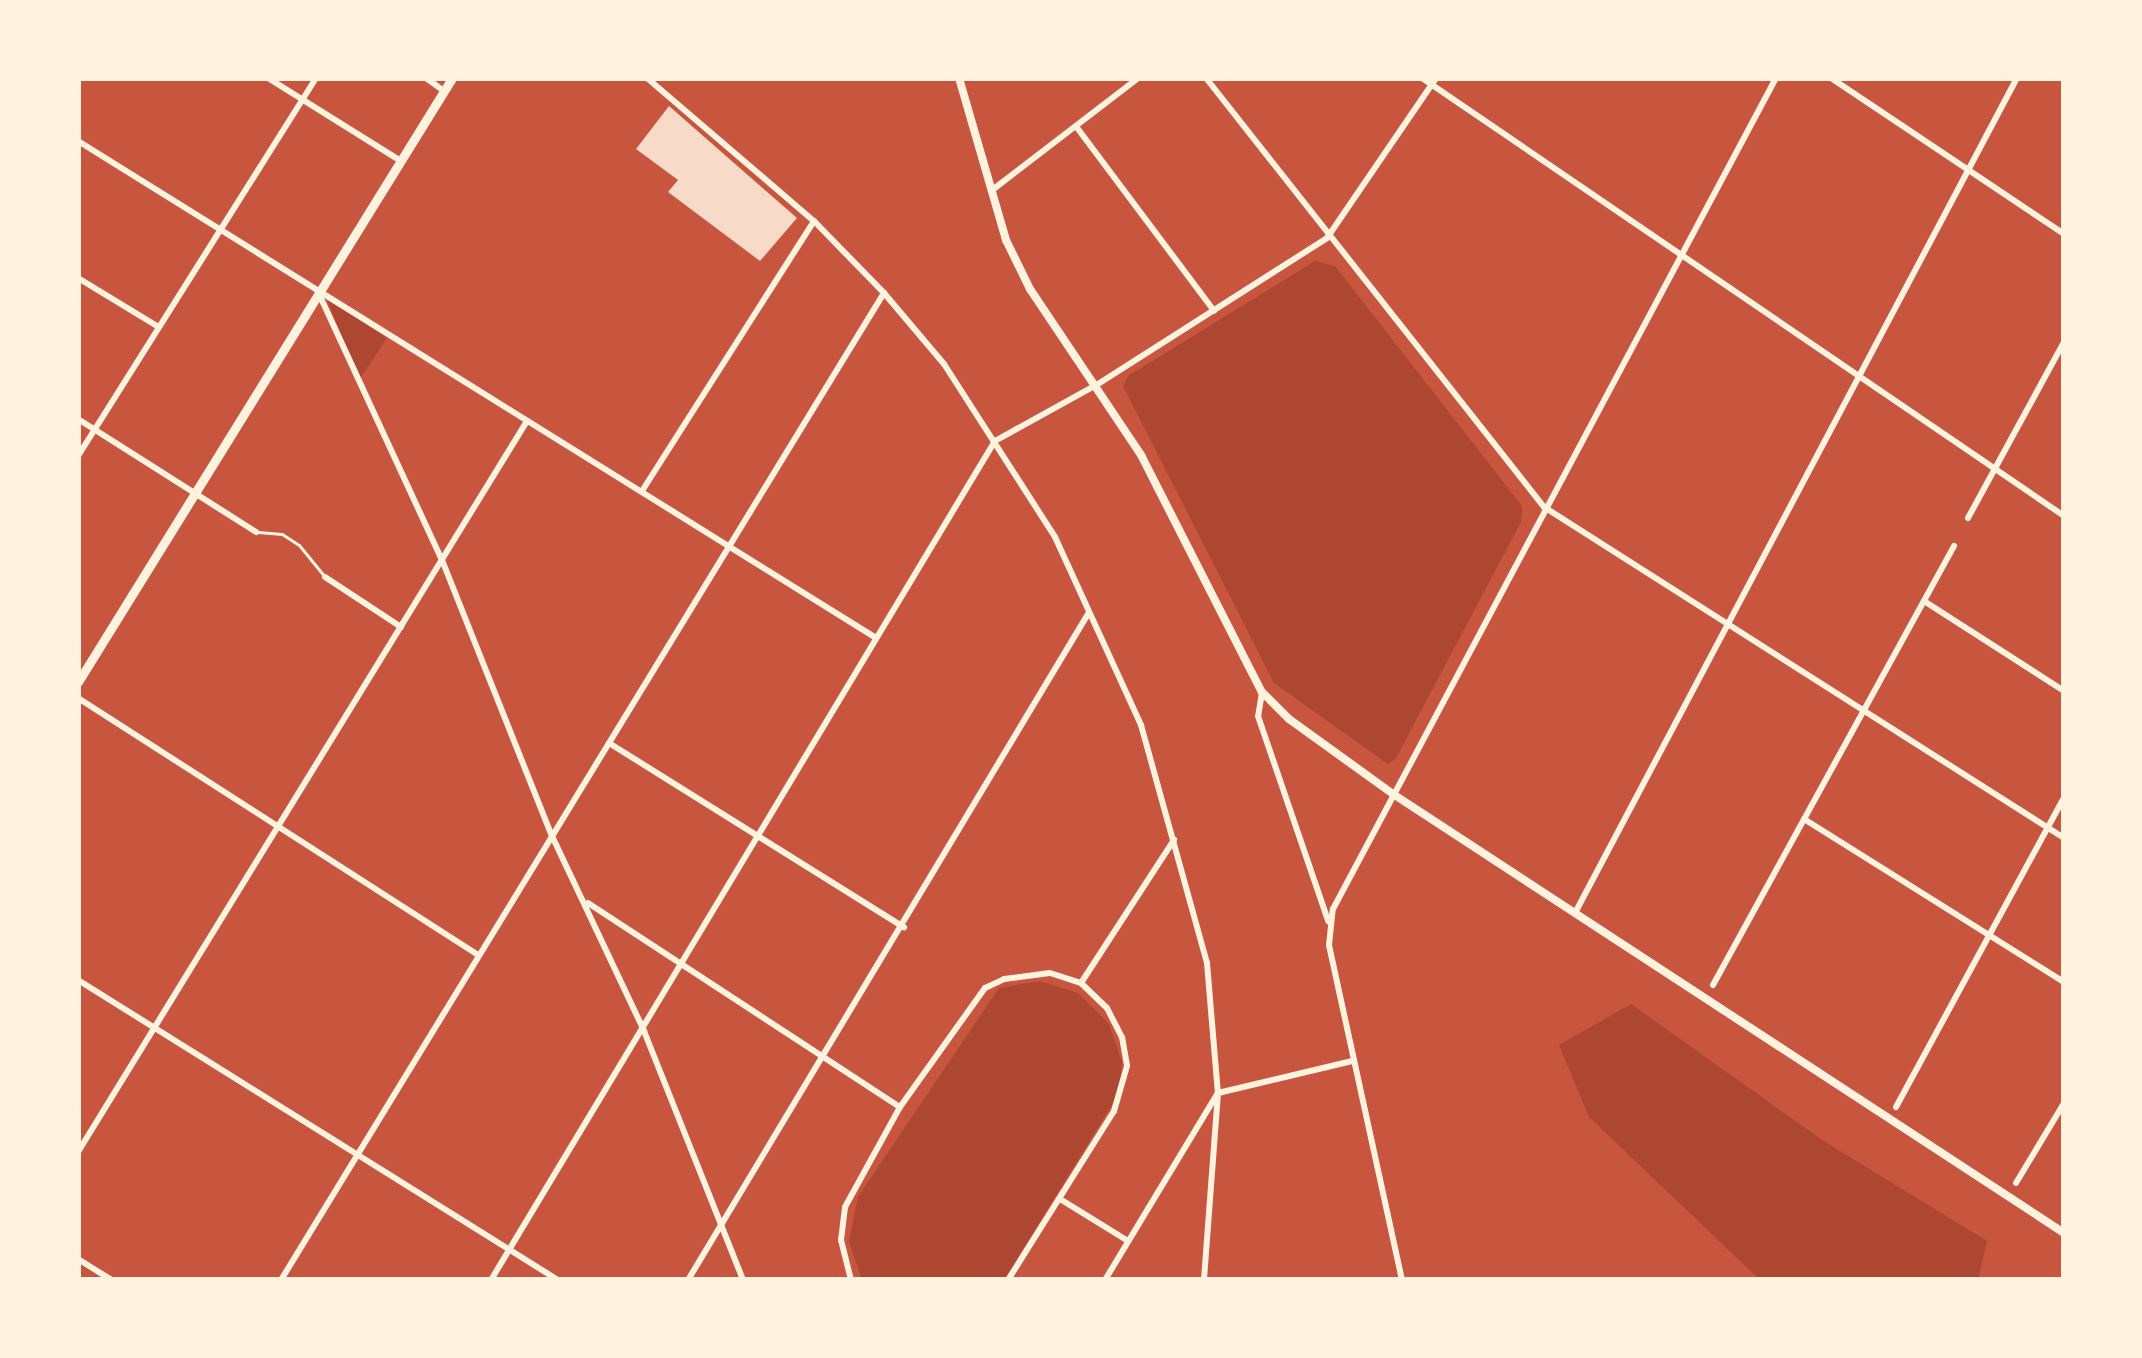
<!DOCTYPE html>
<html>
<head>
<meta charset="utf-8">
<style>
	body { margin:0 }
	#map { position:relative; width:2142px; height:1358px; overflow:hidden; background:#c8553d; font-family:"Fira Sans Condensed",sans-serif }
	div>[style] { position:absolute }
	.green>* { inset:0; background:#ae4732 }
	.building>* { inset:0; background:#f7dbc8 }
	.service>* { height:3px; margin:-1.5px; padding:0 1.5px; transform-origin:1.5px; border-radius:1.5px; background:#fff3e0 }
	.minor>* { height:6px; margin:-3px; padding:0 3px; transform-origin:3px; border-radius:3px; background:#fff3e0 }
	.tertiary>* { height:8px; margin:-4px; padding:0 4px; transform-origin:4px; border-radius:4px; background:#fff3e0 }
	.secondary>* { height:9px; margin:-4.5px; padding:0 4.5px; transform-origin:4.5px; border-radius:4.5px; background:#fff3e0 }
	span { translate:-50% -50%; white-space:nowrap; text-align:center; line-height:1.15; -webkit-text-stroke:12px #fff3e0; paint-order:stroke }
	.frame { position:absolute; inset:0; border:81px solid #fff3e0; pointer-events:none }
</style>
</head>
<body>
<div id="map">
	<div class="green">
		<i style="clip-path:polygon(1315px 261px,1335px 266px,1522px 506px,1521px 522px,1396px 758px,1388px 764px,1274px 683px,1123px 386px,1128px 376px)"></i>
		<i style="clip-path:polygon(327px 299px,387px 338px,359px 380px)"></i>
		<i style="clip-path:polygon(1039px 981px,1078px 993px,1109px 1024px,1122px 1062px,1119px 1093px,1004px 1280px,862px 1280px,849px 1241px,858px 1197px,999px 988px)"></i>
		<i style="clip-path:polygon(1631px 1004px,1822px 1140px,1987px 1241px,1978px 1280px,1760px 1280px,1589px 1117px,1559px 1045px)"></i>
	</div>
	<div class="building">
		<i style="clip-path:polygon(669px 106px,797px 218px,760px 261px,668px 192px,678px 180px,636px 149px)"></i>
	</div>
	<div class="service">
		<i style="left:258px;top:532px;width:24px;rotate:5deg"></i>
		<i style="left:282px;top:534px;width:20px;rotate:33deg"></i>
		<i style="left:299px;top:545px;width:41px;rotate:50.9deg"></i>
	</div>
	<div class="minor">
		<i style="left:268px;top:78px;width:155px;rotate:32deg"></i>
		<i style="left:426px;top:78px;width:22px;rotate:36deg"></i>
		<i style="left:647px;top:78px;width:220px;rotate:40.6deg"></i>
		<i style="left:814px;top:221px;width:100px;rotate:45.8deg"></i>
		<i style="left:884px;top:293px;width:93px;rotate:49.8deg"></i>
		<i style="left:944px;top:364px;width:206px;rotate:57.3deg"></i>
		<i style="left:1055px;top:537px;width:207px;rotate:65.4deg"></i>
		<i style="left:1141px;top:725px;width:247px;rotate:74.5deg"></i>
		<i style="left:1207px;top:963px;width:130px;rotate:85.2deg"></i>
		<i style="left:1218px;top:1093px;width:188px;rotate:94.3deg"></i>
		<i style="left:1206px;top:78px;width:546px;rotate:51.77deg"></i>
		<i style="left:1544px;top:507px;width:616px;rotate:32.48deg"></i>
		<i style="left:1422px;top:78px;width:777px;rotate:34.3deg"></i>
		<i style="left:1831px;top:78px;width:280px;rotate:33.8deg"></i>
		<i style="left:1078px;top:129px;width:227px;rotate:53.2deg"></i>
		<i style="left:78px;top:141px;width:940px;rotate:31.91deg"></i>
		<i style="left:991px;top:191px;width:185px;rotate:-37.5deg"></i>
		<i style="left:78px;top:278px;width:92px;rotate:31.3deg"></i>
		<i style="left:319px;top:294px;width:293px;rotate:65.2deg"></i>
		<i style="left:442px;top:560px;width:297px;rotate:68.3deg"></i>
		<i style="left:552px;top:836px;width:216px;rotate:64.7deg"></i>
		<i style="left:644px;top:1031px;width:268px;rotate:68.3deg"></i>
		<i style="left:78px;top:419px;width:211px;rotate:32.4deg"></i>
		<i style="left:78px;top:456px;width:447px;rotate:-57.8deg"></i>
		<i style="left:642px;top:491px;width:320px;rotate:-57.5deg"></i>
		<i style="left:1968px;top:518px;width:200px;rotate:-61.4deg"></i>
		<i style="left:325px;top:577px;width:91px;rotate:33.3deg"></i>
		<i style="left:1924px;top:601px;width:166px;rotate:32.7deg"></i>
		<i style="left:1262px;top:692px;width:24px;rotate:99deg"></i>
		<i style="left:1258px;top:716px;width:217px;rotate:71.1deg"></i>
		<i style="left:78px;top:698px;width:476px;rotate:32.7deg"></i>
		<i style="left:609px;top:743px;width:348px;rotate:32deg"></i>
		<i style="left:1804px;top:819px;width:307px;rotate:32.1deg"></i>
		<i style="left:588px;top:903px;width:373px;rotate:33.2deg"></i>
		<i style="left:1575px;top:913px;width:945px;rotate:-62.11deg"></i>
		<i style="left:78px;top:980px;width:566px;rotate:32.01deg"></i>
		<i style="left:1081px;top:983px;width:171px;rotate:-57deg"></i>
		<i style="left:1713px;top:985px;width:501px;rotate:-61.23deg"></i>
		<i style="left:1896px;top:1107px;width:353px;rotate:-61.5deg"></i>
		<i style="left:78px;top:1152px;width:858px;rotate:-58.44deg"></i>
		<i style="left:2016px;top:1183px;width:93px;rotate:-59deg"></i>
		<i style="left:1060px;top:1199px;width:80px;rotate:31.7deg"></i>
		<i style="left:78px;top:1259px;width:39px;rotate:32deg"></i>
		<i style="left:281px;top:1280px;width:1157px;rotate:-58.58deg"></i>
		<i style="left:491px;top:1280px;width:979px;rotate:-59.01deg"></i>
		<i style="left:995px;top:441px;width:118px;rotate:-29deg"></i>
		<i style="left:1098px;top:384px;width:272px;rotate:-32.5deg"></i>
		<i style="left:1327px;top:238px;width:194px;rotate:-55.7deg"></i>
		<i style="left:688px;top:1280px;width:777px;rotate:-59.01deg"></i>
		<i style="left:851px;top:1280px;width:41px;rotate:-104deg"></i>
		<i style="left:841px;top:1240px;width:33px;rotate:-83deg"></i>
		<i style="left:845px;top:1207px;width:114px;rotate:-61.2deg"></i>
		<i style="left:900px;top:1107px;width:146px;rotate:-54.5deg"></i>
		<i style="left:985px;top:988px;width:21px;rotate:-25deg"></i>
		<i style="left:1004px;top:979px;width:46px;rotate:-7.4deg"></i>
		<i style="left:1050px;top:973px;width:33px;rotate:18deg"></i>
		<i style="left:1081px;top:983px;width:36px;rotate:44deg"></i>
		<i style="left:1107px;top:1008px;width:33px;rotate:63deg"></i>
		<i style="left:1122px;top:1037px;width:29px;rotate:80deg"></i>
		<i style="left:1127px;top:1066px;width:47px;rotate:106.1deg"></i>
		<i style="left:1114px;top:1111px;width:199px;rotate:122.1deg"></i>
		<i style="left:1105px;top:1280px;width:218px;rotate:-58.9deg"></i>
		<i style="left:1218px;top:1093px;width:138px;rotate:-13.4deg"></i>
		<i style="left:1402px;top:1280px;width:343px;rotate:-102.3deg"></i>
		<i style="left:1329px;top:945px;width:36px;rotate:-84deg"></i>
		<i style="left:1333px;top:909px;width:942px;rotate:-61.94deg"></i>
	</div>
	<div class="tertiary">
		<i style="left:959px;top:78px;width:169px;rotate:73.8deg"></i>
		<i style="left:1006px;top:240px;width:55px;rotate:63.9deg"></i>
		<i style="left:1030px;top:289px;width:200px;rotate:56.2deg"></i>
		<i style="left:1141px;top:455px;width:266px;rotate:63deg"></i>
		<i style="left:1262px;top:692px;width:38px;rotate:45deg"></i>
		<i style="left:1289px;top:719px;width:128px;rotate:35.8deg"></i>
		<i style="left:1393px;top:794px;width:802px;rotate:33.19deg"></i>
	</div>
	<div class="secondary">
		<i style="left:78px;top:682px;width:710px;rotate:-58.23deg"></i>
	</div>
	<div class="frame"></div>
</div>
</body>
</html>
